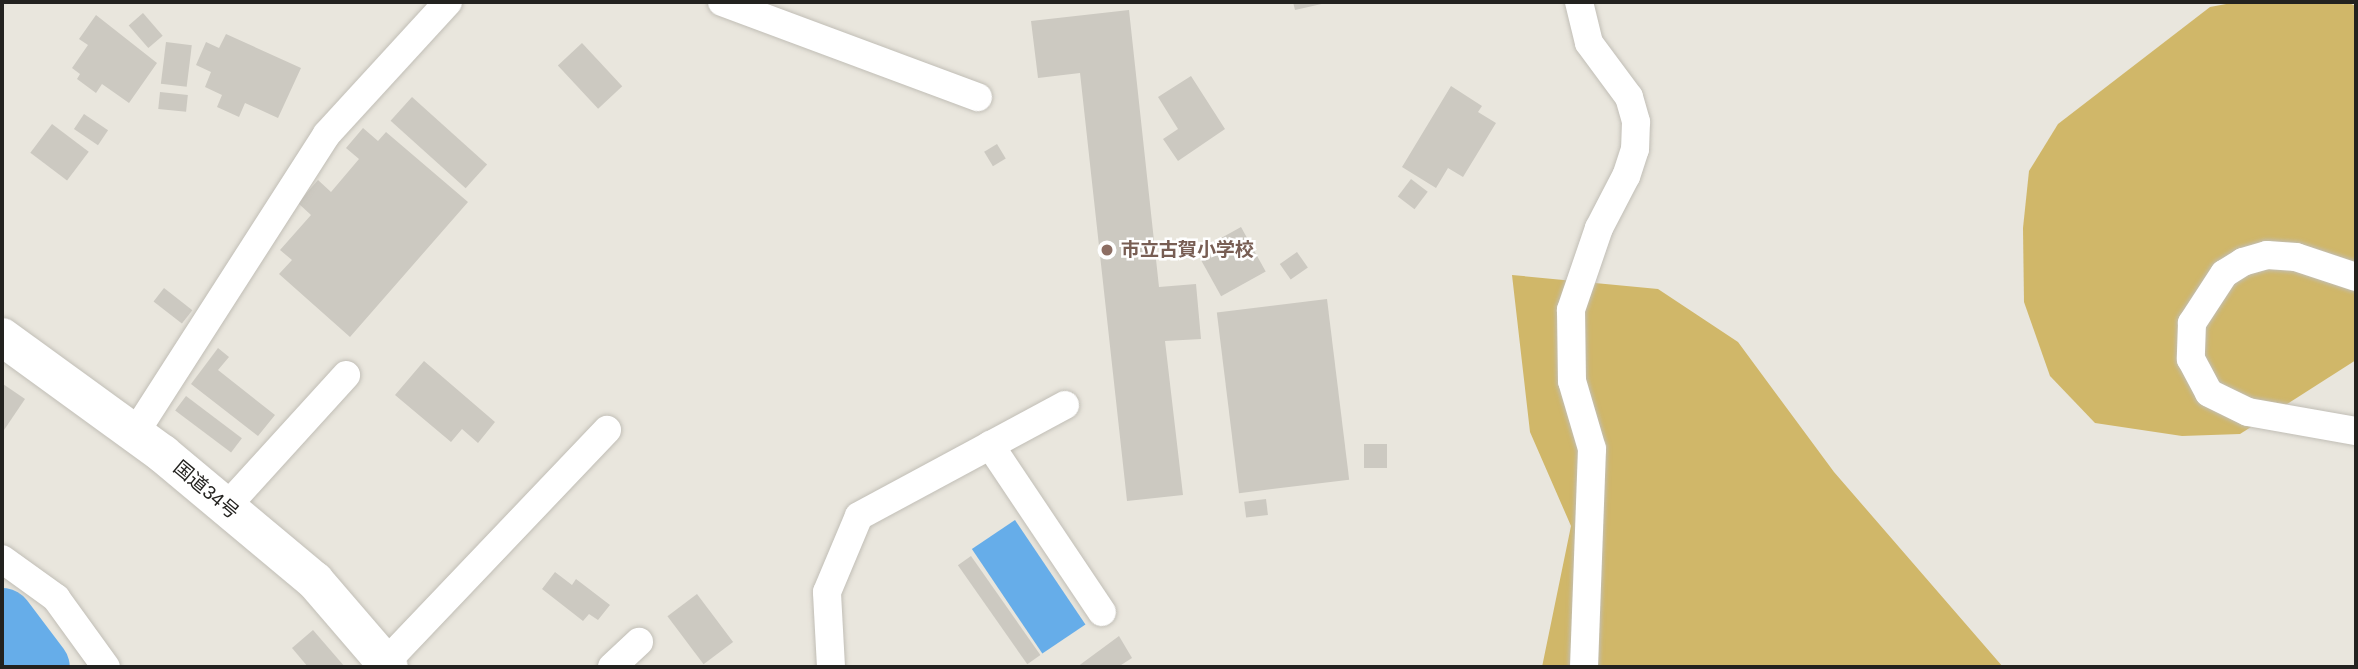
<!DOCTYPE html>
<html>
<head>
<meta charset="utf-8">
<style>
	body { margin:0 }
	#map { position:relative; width:2358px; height:669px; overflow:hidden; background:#e9e6dd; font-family:Arial,"Noto Sans JP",sans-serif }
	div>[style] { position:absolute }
	.green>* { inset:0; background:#d0b769 }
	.water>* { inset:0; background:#66ade9; transform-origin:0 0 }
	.river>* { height:61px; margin:-30.5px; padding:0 30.5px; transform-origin:30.5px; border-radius:30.5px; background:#66ade9 }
	.building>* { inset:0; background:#ccc9c1; transform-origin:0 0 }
	.roads { filter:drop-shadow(0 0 2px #c1beb6) drop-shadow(0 0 2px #c1beb6) }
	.minor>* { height:28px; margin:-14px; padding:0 14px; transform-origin:14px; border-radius:14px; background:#fff }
	.trunk>* { height:38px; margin:-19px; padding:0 19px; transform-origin:19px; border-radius:19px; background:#fff }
	.dots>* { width:19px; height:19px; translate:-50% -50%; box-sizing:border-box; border:4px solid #fff; border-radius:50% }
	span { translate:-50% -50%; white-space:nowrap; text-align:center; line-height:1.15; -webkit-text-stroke:5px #fff; paint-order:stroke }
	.education-label { font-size:19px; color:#785e54; font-weight:700 }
	.left { translate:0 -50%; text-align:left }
	.street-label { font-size:19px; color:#23221f }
	.frame { position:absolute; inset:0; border:4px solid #23221f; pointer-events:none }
</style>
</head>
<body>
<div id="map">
	<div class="green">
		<i style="clip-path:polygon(2237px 2px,2346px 2px,2356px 6px,2356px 360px,2240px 434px,2182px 436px,2095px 423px,2050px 376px,2024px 302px,2023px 228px,2029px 171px,2058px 124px,2210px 7px)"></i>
		<i style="clip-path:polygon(1512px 275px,1658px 289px,1738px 342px,1834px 472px,2003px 667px,1542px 667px,1571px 526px,1530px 432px)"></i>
	</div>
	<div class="water">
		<i style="left:1015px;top:520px;width:126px;height:52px;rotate:56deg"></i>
	</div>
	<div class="river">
		<i style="left:2px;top:618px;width:61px;rotate:52.9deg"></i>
	</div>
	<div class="building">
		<i style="clip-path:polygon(1293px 2px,1326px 2px,1326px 3px,1295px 10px)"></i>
		<i style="clip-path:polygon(1129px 10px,1159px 287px,1196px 284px,1201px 339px,1165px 341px,1183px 495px,1127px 501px,1080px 73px,1038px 78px,1031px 21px)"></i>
		<i style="left:143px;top:13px;width:30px;height:19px;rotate:49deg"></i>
		<i style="clip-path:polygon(96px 15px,157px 63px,129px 103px,102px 84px,96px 93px,77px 79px,80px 74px,72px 68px,88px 45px,79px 39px)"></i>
		<i style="clip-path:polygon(226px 34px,301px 68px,278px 118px,245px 103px,239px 117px,217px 107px,222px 95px,205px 87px,211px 72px,196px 65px,206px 42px,219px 48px)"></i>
		<i style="left:166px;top:42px;width:26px;height:42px;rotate:7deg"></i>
		<i style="left:582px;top:43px;width:59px;height:33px;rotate:47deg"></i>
		<i style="clip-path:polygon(1191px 76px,1225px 129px,1178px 161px,1163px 139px,1178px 129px,1158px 97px)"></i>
		<i style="clip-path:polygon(1451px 86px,1482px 106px,1478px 112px,1496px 123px,1463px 177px,1448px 168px,1436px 188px,1402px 167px)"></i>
		<i style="left:160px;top:92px;width:28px;height:17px;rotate:6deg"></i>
		<i style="left:412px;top:97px;width:101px;height:32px;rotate:42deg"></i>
		<i style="left:84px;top:114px;width:29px;height:18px;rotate:34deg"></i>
		<i style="left:52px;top:124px;width:46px;height:36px;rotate:37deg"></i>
		<i style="clip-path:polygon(363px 128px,378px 141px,386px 132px,468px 202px,350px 337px,279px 274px,292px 260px,280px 250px,311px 215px,298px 203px,318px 180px,331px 192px,359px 159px,346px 148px)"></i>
		<i style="left:997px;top:144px;width:17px;height:15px;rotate:59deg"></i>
		<i style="left:1411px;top:179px;width:21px;height:22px;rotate:37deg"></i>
		<i style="left:1241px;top:227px;width:51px;height:51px;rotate:61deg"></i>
		<i style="left:1297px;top:252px;width:19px;height:21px;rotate:55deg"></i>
		<i style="left:164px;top:288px;width:36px;height:17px;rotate:38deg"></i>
		<i style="left:1327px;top:299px;width:182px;height:111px;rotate:83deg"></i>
		<i style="clip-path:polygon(218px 348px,229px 357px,218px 370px,275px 415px,258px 436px,191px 384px)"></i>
		<i style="clip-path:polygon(424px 361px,495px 422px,478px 443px,462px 429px,451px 442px,395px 395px)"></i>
		<i style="clip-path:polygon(3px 384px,25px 399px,2px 433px,2px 385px)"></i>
		<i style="left:186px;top:396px;width:70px;height:18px;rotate:37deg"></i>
		<i style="left:1387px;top:444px;width:24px;height:23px;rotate:90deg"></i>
		<i style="left:1266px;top:499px;width:16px;height:22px;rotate:83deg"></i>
		<i style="left:971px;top:556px;width:121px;height:16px;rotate:55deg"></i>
		<i style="clip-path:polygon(555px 572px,572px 585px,576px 579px,610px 605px,598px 620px,589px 614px,583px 621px,542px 589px)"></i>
		<i style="left:697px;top:594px;width:60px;height:37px;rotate:53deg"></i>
		<i style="clip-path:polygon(313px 630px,345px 667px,308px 667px,292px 648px)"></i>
		<i style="clip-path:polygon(1119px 636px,1132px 658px,1118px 667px,1077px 667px)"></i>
	</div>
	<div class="roads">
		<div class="minor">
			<i style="left:722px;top:2px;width:273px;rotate:20.4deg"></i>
			<i style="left:1579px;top:2px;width:42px;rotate:76.3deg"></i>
			<i style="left:1589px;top:43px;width:67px;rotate:53.5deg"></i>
			<i style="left:1629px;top:97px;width:26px;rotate:74deg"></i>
			<i style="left:1636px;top:122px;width:27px;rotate:92deg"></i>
			<i style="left:1635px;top:149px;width:28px;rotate:108deg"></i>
			<i style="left:1626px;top:176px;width:59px;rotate:117.4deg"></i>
			<i style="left:1599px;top:228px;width:87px;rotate:108.9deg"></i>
			<i style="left:1571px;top:310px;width:71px;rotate:89.2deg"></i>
			<i style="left:1572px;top:381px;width:71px;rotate:73.6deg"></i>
			<i style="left:1592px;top:449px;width:218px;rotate:92.1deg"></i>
			<i style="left:2356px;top:277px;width:63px;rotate:-161.6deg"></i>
			<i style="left:2296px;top:257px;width:29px;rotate:-176deg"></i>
			<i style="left:2267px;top:255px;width:25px;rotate:164deg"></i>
			<i style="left:2243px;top:262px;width:22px;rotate:148deg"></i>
			<i style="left:2224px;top:274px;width:59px;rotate:123.1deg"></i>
			<i style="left:2192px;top:323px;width:36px;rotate:92deg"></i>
			<i style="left:2191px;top:359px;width:38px;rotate:62deg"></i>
			<i style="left:2209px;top:393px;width:43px;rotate:26deg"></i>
			<i style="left:2248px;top:412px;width:110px;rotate:10deg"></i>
			<i style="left:135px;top:433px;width:355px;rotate:-57.3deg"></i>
			<i style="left:327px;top:134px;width:179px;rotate:-47.5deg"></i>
			<i style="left:990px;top:445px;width:201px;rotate:56.2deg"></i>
			<i style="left:227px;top:506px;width:177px;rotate:-47.7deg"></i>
			<i style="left:2px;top:559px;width:67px;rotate:35.8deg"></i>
			<i style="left:56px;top:598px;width:85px;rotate:54.1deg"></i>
			<i style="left:385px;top:663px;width:322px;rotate:-46.4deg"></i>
			<i style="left:612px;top:667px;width:37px;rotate:-43deg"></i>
			<i style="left:831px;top:667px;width:75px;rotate:-93.1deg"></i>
			<i style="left:827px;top:592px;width:82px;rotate:-67.2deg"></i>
			<i style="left:859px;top:516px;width:234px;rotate:-28.3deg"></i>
		</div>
		<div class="trunk">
			<i style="left:2px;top:337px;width:199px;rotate:36deg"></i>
			<i style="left:163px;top:454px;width:198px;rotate:39.9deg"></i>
			<i style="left:315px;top:581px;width:113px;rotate:49.3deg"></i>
		</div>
	</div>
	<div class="dots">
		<i style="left:1107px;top:250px;background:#8d6e63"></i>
	</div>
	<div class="education-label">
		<span class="left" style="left:1121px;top:250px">市立古賀小学校</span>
	</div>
	<div class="street-label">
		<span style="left:206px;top:490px;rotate:40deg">国道34号</span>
	</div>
	<div class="frame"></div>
</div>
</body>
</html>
